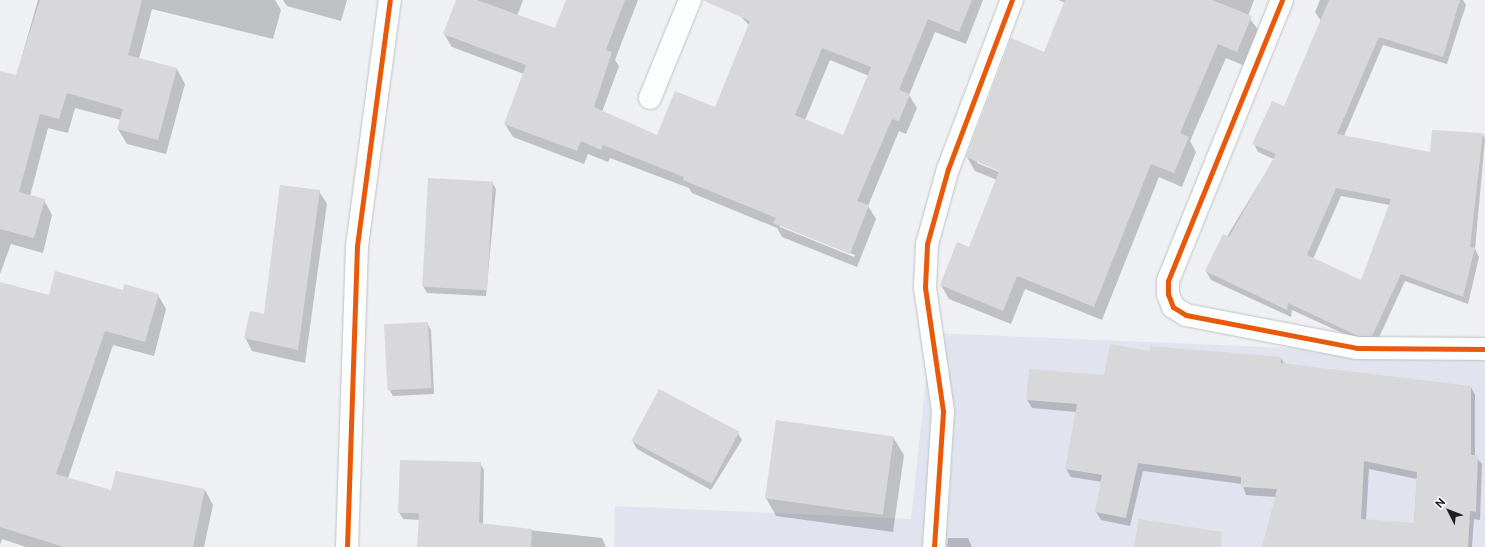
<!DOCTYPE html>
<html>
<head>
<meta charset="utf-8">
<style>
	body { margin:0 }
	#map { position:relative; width:1485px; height:547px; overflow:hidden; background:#eef0f4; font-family:"Public Sans",sans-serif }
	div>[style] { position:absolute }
	.built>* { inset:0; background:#e1e4ef }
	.shadow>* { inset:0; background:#0003 }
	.building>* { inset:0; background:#d8d7d9; transform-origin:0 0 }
	.roads { filter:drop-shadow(0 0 1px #c0c2c5) drop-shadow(0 0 1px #c0c2c5) }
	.street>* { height:22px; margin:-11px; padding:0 11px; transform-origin:11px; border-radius:11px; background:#fcfdfd }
	.cycleway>* { height:5px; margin:-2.5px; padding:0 2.5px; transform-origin:2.5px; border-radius:2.5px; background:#e8590c }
	span { translate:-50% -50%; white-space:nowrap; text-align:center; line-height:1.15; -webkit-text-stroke:3px #fbfcfe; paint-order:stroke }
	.north { position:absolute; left:1429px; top:491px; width:40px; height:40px; -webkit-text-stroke:3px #fbfcfe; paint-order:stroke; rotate:312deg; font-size:11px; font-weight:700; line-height:16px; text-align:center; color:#1d1e21 }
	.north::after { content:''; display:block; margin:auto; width:14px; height:18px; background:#1d1e21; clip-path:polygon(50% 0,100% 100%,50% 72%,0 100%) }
</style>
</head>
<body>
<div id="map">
	<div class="built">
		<i style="clip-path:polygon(931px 333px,1485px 356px,1485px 547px,614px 547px,615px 506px,911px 519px)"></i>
	</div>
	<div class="shadow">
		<i style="clip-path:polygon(38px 0,275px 0,281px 10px,273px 39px,152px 9px,139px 59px,177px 69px,185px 84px,166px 154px,127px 144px,118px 129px,121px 120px,75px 108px,68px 133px,48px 128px,30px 196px,44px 200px,52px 215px,43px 253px,11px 244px,0 274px,0 72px,16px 77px)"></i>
		<i style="clip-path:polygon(283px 0,347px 0,341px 21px,287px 6px)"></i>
		<i style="clip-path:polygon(evenodd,457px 0,523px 0,517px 16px,556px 30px,567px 0,638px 0,615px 60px,619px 66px,602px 112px,658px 136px,715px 109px,750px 26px,724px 0,983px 0,966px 44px,935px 32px,909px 95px,917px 108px,906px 134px,899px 131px,868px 206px,876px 219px,857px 267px,782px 237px,777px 228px,692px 193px,689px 188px,610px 158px,608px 162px,588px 154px,584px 164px,513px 137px,505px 124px,524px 74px,452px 47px,444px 34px,457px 0,830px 60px,869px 76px,844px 136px,805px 120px,830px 60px,457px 0,780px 225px,855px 255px,854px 257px,780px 227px,780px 225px)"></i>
		<i style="clip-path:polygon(evenodd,1059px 0,1254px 0,1248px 16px,1259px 31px,1245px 66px,1226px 58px,1190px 141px,1196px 152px,1182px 187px,1159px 177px,1102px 320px,1025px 289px,1011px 324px,949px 299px,941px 285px,969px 248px,997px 180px,975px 171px,967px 157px,1045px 53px,1065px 3px,1059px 0,977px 161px,1004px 172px,1004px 174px,977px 163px,977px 161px)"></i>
		<i style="clip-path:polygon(evenodd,1320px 0,1463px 0,1466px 5px,1447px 64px,1383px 45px,1344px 136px,1431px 154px,1483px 134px,1485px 139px,1475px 249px,1479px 257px,1468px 304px,1405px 281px,1376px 344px,1364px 343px,1292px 310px,1291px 317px,1211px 280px,1206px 271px,1274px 159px,1258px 152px,1254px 144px,1284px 107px,1321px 21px,1315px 12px,1320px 0,1341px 196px,1390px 205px,1362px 282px,1313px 259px,1341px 196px)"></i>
		<i style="clip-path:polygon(492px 182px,496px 189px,486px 296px,427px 293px,423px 286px)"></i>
		<i style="clip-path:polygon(319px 191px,327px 204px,305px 363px,252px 351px,245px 337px,265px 316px)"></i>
		<i style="clip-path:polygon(0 283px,50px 296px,124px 291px,158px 295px,166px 309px,154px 356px,113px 345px,68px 478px,112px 492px,116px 473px,205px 490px,213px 505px,204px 547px,26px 547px,2px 539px,0 545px)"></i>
		<i style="clip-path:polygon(427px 323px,431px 330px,434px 394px,393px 396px,389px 389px)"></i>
		<i style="clip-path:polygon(evenodd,1150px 352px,1281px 358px,1285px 365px,1471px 387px,1475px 395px,1475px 456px,1482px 464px,1480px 520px,1474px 519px,1472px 547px,1263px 547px,1276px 497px,1246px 495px,1242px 484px,1143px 471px,1130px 526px,1101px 520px,1096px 512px,1102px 482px,1071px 477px,1066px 469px,1076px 412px,1032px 408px,1027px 400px,1105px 376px,1150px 352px,1369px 469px,1417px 479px,1414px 524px,1366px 521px,1369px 469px)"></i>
		<i style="clip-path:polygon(738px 433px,742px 440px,711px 490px,637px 449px,633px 442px)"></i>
		<i style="clip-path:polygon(893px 437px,904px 455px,893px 532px,776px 516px,766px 498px)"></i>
		<i style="clip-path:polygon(480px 463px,484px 470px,483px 525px,602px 538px,606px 547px,418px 547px,420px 520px,403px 519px,399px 512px)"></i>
		<i style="clip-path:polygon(948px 538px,968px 538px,972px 547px,947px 547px)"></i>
	</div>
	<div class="building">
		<i style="clip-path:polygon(40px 0,142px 0,128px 55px,177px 68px,158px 140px,117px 129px,123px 109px,67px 93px,59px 119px,40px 114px,19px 192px,45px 199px,34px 238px,0 229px,0 71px,16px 75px)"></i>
		<i style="clip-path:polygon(evenodd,456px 0,477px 0,555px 28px,566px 0,625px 0,606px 50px,612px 52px,594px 107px,657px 135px,675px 91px,715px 107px,750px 21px,702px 0,972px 0,959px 32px,928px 19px,899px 90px,910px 94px,899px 121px,892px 119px,857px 201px,869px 205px,850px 254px,773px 223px,776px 218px,683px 180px,684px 177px,603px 145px,601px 150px,581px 141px,577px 151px,504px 124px,526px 65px,443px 34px,456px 0,822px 48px,871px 67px,843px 135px,795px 115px,822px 48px)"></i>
		<i style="clip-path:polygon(1065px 0,1212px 0,1252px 16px,1237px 52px,1218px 44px,1180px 133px,1189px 137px,1174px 173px,1151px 164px,1094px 307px,1017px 276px,1003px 311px,940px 285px,957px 242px,969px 247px,999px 171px,966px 157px,1011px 38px,1044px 52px)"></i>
		<i style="clip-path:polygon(evenodd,1329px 0,1460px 0,1443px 57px,1379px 37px,1337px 134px,1430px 152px,1432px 130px,1483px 133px,1470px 247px,1475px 248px,1463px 297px,1401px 274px,1372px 336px,1358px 336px,1288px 303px,1287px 310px,1205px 271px,1223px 234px,1229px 237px,1276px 154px,1252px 144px,1272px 101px,1284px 106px,1329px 0,1336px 188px,1391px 199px,1361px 280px,1307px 255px,1336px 188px)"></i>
		<i style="left:428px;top:178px;width:65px;height:109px;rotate:3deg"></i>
		<i style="clip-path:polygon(280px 185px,320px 190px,298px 350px,244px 338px,250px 311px,264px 314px)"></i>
		<i style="clip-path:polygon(55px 271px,123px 290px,124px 284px,159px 294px,145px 342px,105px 331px,56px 474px,111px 490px,116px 471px,205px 489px,193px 547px,64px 547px,0 527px,0 282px,49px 295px)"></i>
		<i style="left:428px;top:322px;width:66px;height:44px;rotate:87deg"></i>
		<i style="clip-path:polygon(evenodd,1110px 344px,1150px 351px,1150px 346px,1281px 357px,1281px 363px,1471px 386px,1471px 455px,1478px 455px,1476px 512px,1470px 511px,1468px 547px,1262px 547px,1277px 489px,1241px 487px,1241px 477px,1138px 463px,1126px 518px,1095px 512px,1102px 475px,1065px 469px,1077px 404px,1026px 400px,1029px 369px,1104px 375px,1110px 344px,1364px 461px,1417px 472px,1414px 523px,1361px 519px,1364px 461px)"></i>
		<i style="left:659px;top:389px;width:91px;height:59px;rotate:28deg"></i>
		<i style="left:776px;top:420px;width:119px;height:79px;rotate:8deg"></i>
		<i style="clip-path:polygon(400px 460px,481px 462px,479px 523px,532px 529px,531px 547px,417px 547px,419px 513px,398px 513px)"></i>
		<i style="clip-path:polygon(1139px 519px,1222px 532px,1221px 547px,1134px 547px)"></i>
	</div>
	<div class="roads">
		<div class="street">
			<i style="left:1282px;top:0;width:303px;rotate:112.1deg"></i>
			<i style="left:1168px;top:281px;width:13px;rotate:90deg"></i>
			<i style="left:1168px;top:294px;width:14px;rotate:69deg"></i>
			<i style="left:1173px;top:307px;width:15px;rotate:32deg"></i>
			<i style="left:1186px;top:315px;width:174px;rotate:10.9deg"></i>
			<i style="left:1357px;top:348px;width:128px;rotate:0.4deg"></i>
			<i style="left:650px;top:98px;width:106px;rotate:-67.8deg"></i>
			<i style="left:347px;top:547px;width:301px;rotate:-88.1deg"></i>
			<i style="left:357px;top:246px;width:248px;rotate:-82.4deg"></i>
			<i style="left:934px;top:547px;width:136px;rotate:-86.2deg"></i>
			<i style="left:943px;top:411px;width:125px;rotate:-98.3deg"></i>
			<i style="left:925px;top:287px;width:43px;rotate:-87.3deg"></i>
			<i style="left:927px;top:244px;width:78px;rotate:-74.4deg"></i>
			<i style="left:948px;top:169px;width:181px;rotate:-69.3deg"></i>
		</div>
	</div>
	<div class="cycleway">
		<i style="left:1282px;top:0;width:303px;rotate:112.1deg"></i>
		<i style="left:1168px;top:281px;width:13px;rotate:90deg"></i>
		<i style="left:1168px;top:294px;width:14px;rotate:69deg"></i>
		<i style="left:1173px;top:307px;width:15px;rotate:32deg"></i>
		<i style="left:1186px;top:315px;width:174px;rotate:10.9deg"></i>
		<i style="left:1357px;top:348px;width:128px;rotate:0.4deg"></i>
		<i style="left:347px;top:547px;width:301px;rotate:-88.1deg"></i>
		<i style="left:357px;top:246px;width:248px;rotate:-82.4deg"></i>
		<i style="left:934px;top:547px;width:136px;rotate:-86.2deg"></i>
		<i style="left:943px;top:411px;width:125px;rotate:-98.3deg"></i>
		<i style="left:925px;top:287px;width:43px;rotate:-87.3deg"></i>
		<i style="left:927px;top:244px;width:78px;rotate:-74.4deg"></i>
		<i style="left:948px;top:169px;width:181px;rotate:-69.3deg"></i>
	</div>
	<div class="north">N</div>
</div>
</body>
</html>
